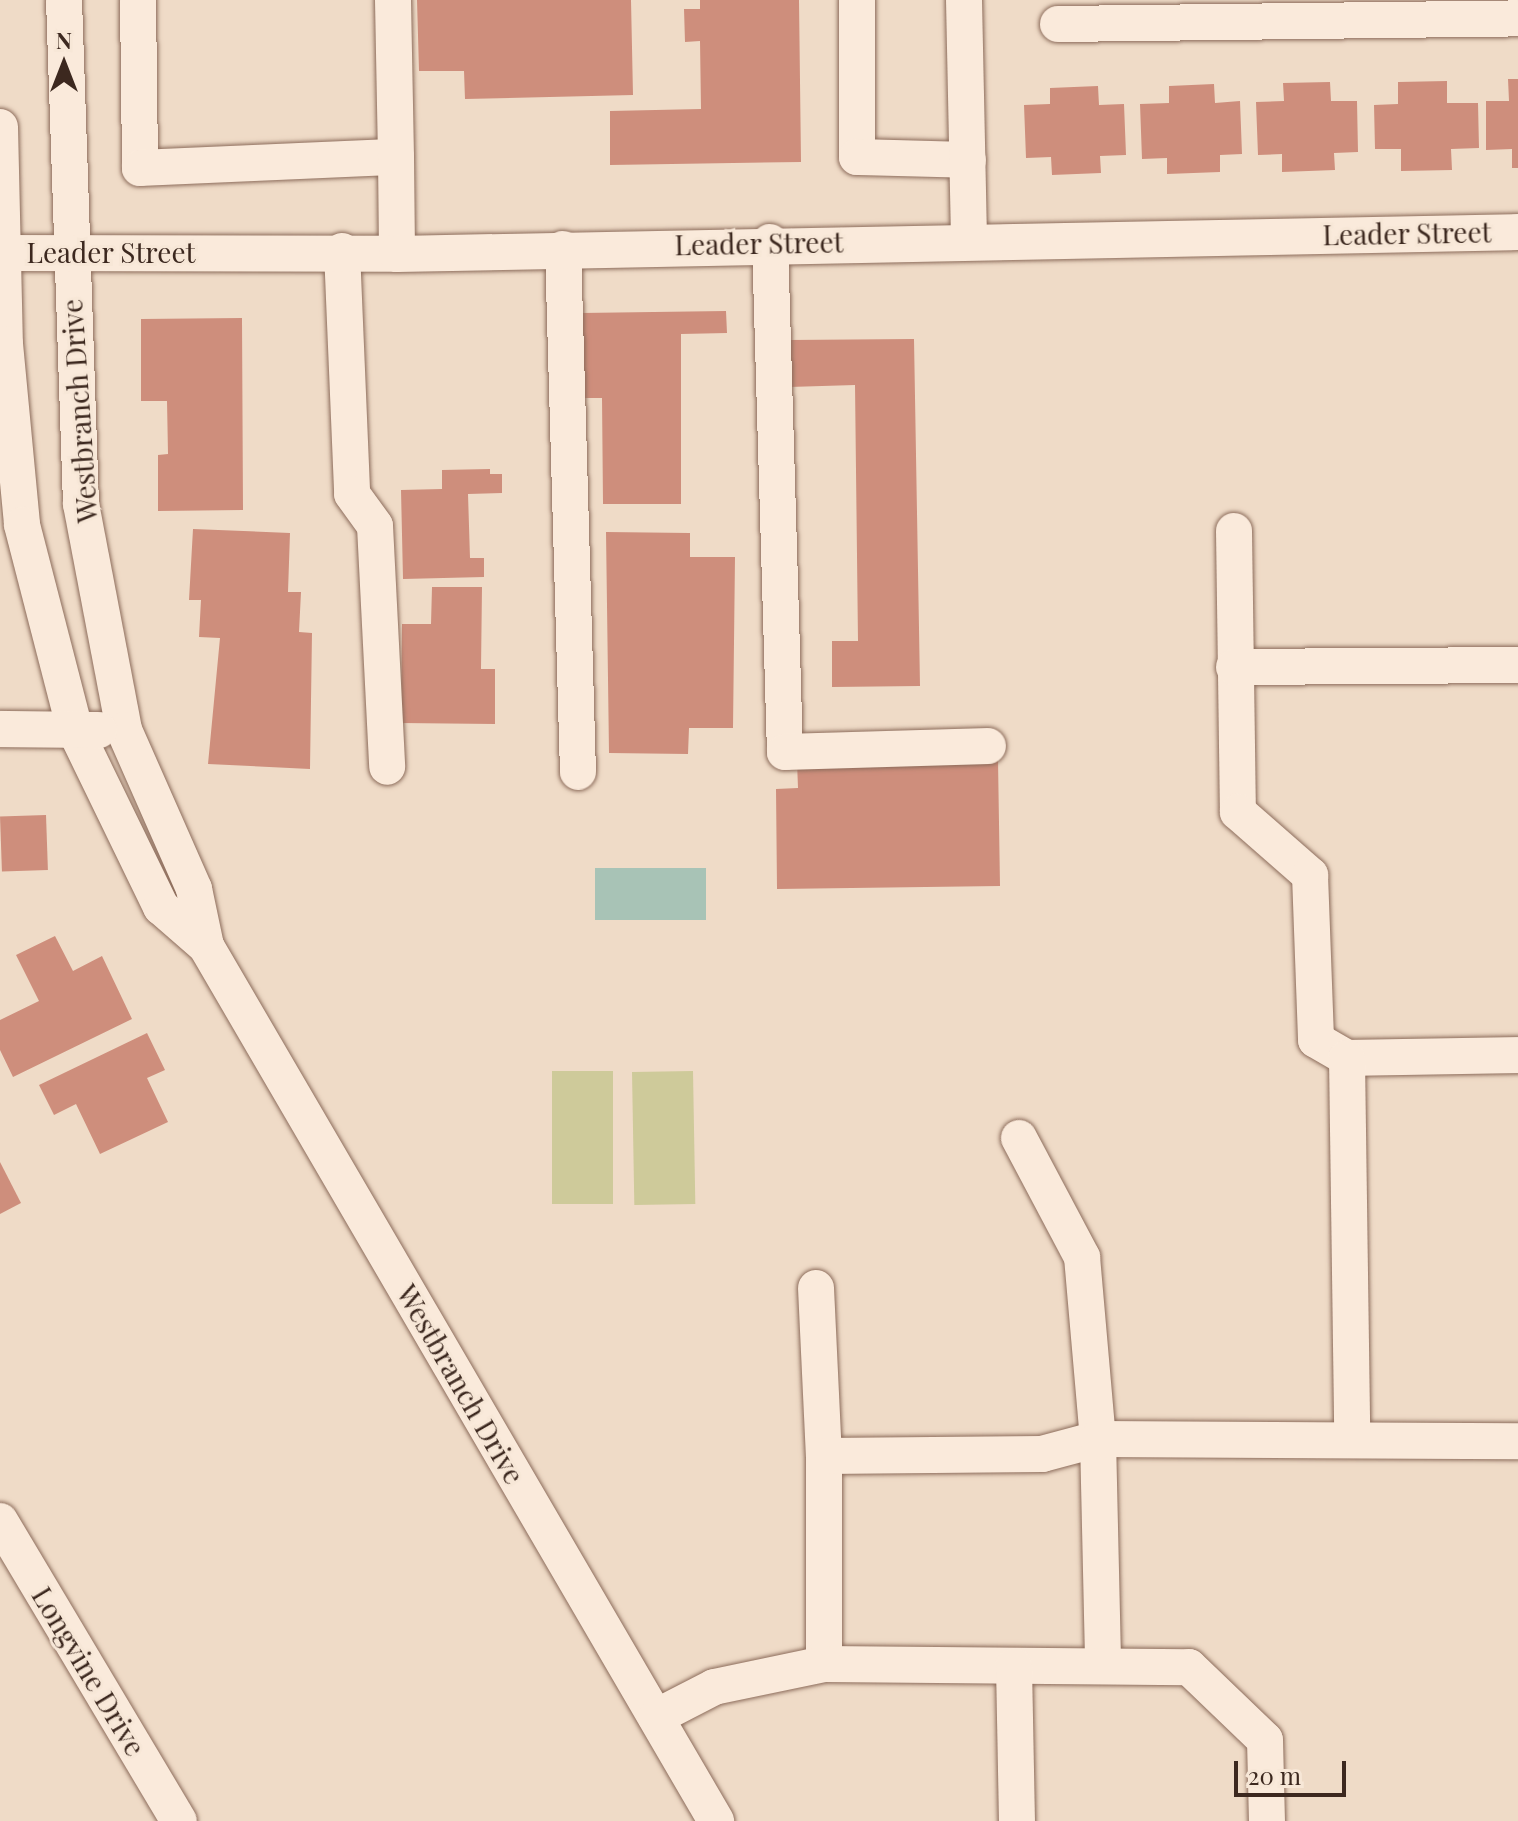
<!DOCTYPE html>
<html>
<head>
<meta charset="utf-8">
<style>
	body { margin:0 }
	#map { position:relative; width:1518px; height:1821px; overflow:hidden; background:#efdbc7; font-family:"Playfair Display",serif }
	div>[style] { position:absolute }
	.green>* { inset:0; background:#ceca9a; transform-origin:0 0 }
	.water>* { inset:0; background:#a8c3b6; transform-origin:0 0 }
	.building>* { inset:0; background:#ce8e7c; transform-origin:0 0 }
	.roads { filter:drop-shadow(0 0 2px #8c6c5b) drop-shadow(0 0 2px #8c6c5b) }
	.minor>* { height:36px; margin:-18px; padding:0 18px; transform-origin:18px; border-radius:18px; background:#faeadb }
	span { translate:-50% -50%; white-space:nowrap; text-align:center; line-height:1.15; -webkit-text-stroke:6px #f7e7d7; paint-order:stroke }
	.street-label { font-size:28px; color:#3c281f }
	.north { position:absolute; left:24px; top:24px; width:80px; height:80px; -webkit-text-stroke:6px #f7e7d7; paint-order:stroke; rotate:0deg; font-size:22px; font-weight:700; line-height:32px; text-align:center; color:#3c281f }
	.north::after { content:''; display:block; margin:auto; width:28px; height:36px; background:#3c281f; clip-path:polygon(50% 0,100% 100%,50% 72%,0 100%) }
	.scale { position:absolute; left:1234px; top:1761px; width:112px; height:36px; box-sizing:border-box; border:4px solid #3c281f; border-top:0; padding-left:10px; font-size:24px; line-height:28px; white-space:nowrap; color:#3c281f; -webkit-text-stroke:6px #f7e7d7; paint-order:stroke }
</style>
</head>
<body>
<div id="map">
	<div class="green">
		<i style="left:613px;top:1071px;width:133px;height:61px;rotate:90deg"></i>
		<i style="left:693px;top:1071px;width:133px;height:61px;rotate:89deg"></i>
	</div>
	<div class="water">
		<i style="left:706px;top:868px;width:52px;height:111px;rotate:90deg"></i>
	</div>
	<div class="building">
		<i style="clip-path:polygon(417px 0,631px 0,633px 95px,465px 99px,464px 71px,419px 71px)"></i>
		<i style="clip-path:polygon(700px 0,799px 0,801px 162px,610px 165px,610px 111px,701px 109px,700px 41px,685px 42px,684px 9px,700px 9px)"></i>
		<i style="clip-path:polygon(1508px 79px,1518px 79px,1518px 168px,1512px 168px,1512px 149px,1486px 150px,1486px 101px,1509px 101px)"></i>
		<i style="clip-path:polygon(1447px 81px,1447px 103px,1478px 103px,1479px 148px,1451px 149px,1452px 170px,1401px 171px,1401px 149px,1375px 149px,1374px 105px,1398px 104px,1398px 82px)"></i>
		<i style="clip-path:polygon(1330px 82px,1331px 101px,1357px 101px,1358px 152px,1334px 153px,1335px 170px,1282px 172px,1282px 154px,1258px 155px,1256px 102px,1284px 101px,1283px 83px)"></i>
		<i style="clip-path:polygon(1214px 84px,1215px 103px,1240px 101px,1242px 154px,1220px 155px,1220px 172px,1167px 174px,1167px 158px,1142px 159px,1140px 104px,1169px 103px,1169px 86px)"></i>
		<i style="clip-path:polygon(1098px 86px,1099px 105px,1124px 104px,1126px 155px,1100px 156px,1101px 173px,1052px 175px,1051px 157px,1026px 158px,1024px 105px,1050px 104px,1050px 88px)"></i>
		<i style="clip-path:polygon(726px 311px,727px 333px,681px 334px,681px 504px,603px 504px,602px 398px,583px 398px,581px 313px)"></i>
		<i style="clip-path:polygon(242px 318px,243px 510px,158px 511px,158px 455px,168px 454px,167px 401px,141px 401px,141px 319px)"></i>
		<i style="clip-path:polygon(914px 339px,920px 686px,832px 687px,832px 641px,858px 641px,855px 385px,789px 387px,789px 340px)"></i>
		<i style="clip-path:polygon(490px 469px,490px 474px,502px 474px,502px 493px,468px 494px,470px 558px,484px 558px,484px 577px,403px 579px,401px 490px,442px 489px,442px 470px)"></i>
		<i style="clip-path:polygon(193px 529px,290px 533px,288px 592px,301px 592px,299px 632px,312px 633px,310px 769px,208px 764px,220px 638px,199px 637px,201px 600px,189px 600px)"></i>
		<i style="clip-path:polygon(606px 532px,690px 533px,690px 557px,735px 557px,733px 728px,689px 728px,688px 754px,609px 753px)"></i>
		<i style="clip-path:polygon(432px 587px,482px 587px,481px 669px,495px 669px,495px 724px,401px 723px,402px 624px,431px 624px)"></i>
		<i style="clip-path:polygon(998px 760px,1000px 886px,777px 889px,776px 789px,798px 788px,797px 762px)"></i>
		<i style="left:46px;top:815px;width:55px;height:46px;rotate:88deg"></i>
		<i style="clip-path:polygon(55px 936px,73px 971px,102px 956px,132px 1019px,13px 1077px,0 1050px,0 1020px,39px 1001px,16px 955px)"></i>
		<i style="clip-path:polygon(147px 1033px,165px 1070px,147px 1078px,168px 1122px,100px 1154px,76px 1104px,54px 1115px,39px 1085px)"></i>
		<i style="clip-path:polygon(0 1162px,21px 1203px,0 1214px)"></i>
	</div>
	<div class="roads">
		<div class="minor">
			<i style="left:64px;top:0;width:504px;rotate:88.07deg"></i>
			<i style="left:81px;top:504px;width:230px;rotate:79.2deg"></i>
			<i style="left:124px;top:730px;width:174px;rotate:66.2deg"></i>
			<i style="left:194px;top:889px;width:58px;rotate:78.1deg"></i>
			<i style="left:206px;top:946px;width:1013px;rotate:59.76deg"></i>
			<i style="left:138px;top:0;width:168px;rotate:89.3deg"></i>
			<i style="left:140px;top:168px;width:256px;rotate:-2.5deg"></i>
			<i style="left:396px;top:157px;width:157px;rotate:-91.1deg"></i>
			<i style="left:857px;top:0;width:157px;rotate:90deg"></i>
			<i style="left:857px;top:157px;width:111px;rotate:1.5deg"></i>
			<i style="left:964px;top:0;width:239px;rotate:88.8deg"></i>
			<i style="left:1058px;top:24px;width:460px;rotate:-0.7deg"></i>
			<i style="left:0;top:127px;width:217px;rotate:88.7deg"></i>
			<i style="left:5px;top:344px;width:182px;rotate:84.6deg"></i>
			<i style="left:22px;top:525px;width:212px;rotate:75.5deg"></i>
			<i style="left:75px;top:730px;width:197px;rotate:64.1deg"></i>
			<i style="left:161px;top:907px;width:60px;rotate:40.9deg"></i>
			<i style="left:396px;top:157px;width:97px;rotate:89.4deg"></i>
			<i style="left:770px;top:242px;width:510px;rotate:88.32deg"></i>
			<i style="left:785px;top:752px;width:203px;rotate:-1.7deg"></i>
			<i style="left:563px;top:249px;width:523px;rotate:88.36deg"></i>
			<i style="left:342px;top:251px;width:243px;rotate:87.6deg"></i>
			<i style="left:352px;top:494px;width:39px;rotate:54deg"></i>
			<i style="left:375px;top:526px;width:241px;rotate:87.1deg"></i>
			<i style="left:0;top:253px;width:397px;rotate:0.1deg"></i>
			<i style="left:397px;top:254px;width:1121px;rotate:-1.12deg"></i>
			<i style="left:1234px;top:531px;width:281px;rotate:89.2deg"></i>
			<i style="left:1238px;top:812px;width:96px;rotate:41.2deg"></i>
			<i style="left:1310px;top:875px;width:165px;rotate:87.9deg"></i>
			<i style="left:1316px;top:1040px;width:36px;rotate:30deg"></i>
			<i style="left:1347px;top:1058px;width:171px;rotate:-1deg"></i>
			<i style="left:1234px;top:667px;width:284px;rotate:-0.4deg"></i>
			<i style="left:0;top:729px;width:99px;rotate:0.6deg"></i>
			<i style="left:1347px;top:1058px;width:381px;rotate:89.2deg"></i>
			<i style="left:1019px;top:1138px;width:135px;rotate:62.1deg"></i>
			<i style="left:1082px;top:1257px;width:183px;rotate:85deg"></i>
			<i style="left:1098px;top:1439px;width:226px;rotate:88.7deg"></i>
			<i style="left:816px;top:1288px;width:168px;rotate:87.3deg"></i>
			<i style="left:824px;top:1456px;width:208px;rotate:90deg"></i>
			<i style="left:824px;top:1664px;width:365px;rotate:0.5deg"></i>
			<i style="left:1189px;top:1667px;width:105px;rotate:43.8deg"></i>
			<i style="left:1265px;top:1740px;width:81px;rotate:88.6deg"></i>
			<i style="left:824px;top:1456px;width:218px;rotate:-0.5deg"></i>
			<i style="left:1042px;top:1454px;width:58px;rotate:-15deg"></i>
			<i style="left:1098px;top:1439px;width:420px;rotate:0.3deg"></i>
			<i style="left:0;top:1521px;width:349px;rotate:59.2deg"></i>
			<i style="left:1014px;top:1666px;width:155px;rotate:88.9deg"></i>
			<i style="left:656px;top:1717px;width:65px;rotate:-27.3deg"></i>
			<i style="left:714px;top:1687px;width:112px;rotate:-11.8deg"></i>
		</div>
	</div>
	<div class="street-label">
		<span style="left:1407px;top:233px;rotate:-1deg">Leader Street</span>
		<span style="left:759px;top:243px;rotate:-1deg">Leader Street</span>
		<span style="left:111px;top:252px">Leader Street</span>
		<span style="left:79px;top:411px;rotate:-94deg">Westbranch Drive</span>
		<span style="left:461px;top:1384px;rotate:60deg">Westbranch Drive</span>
		<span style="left:89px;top:1671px;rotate:59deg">Longvine Drive</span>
	</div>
	<div class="north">N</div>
	<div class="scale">20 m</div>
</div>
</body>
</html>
